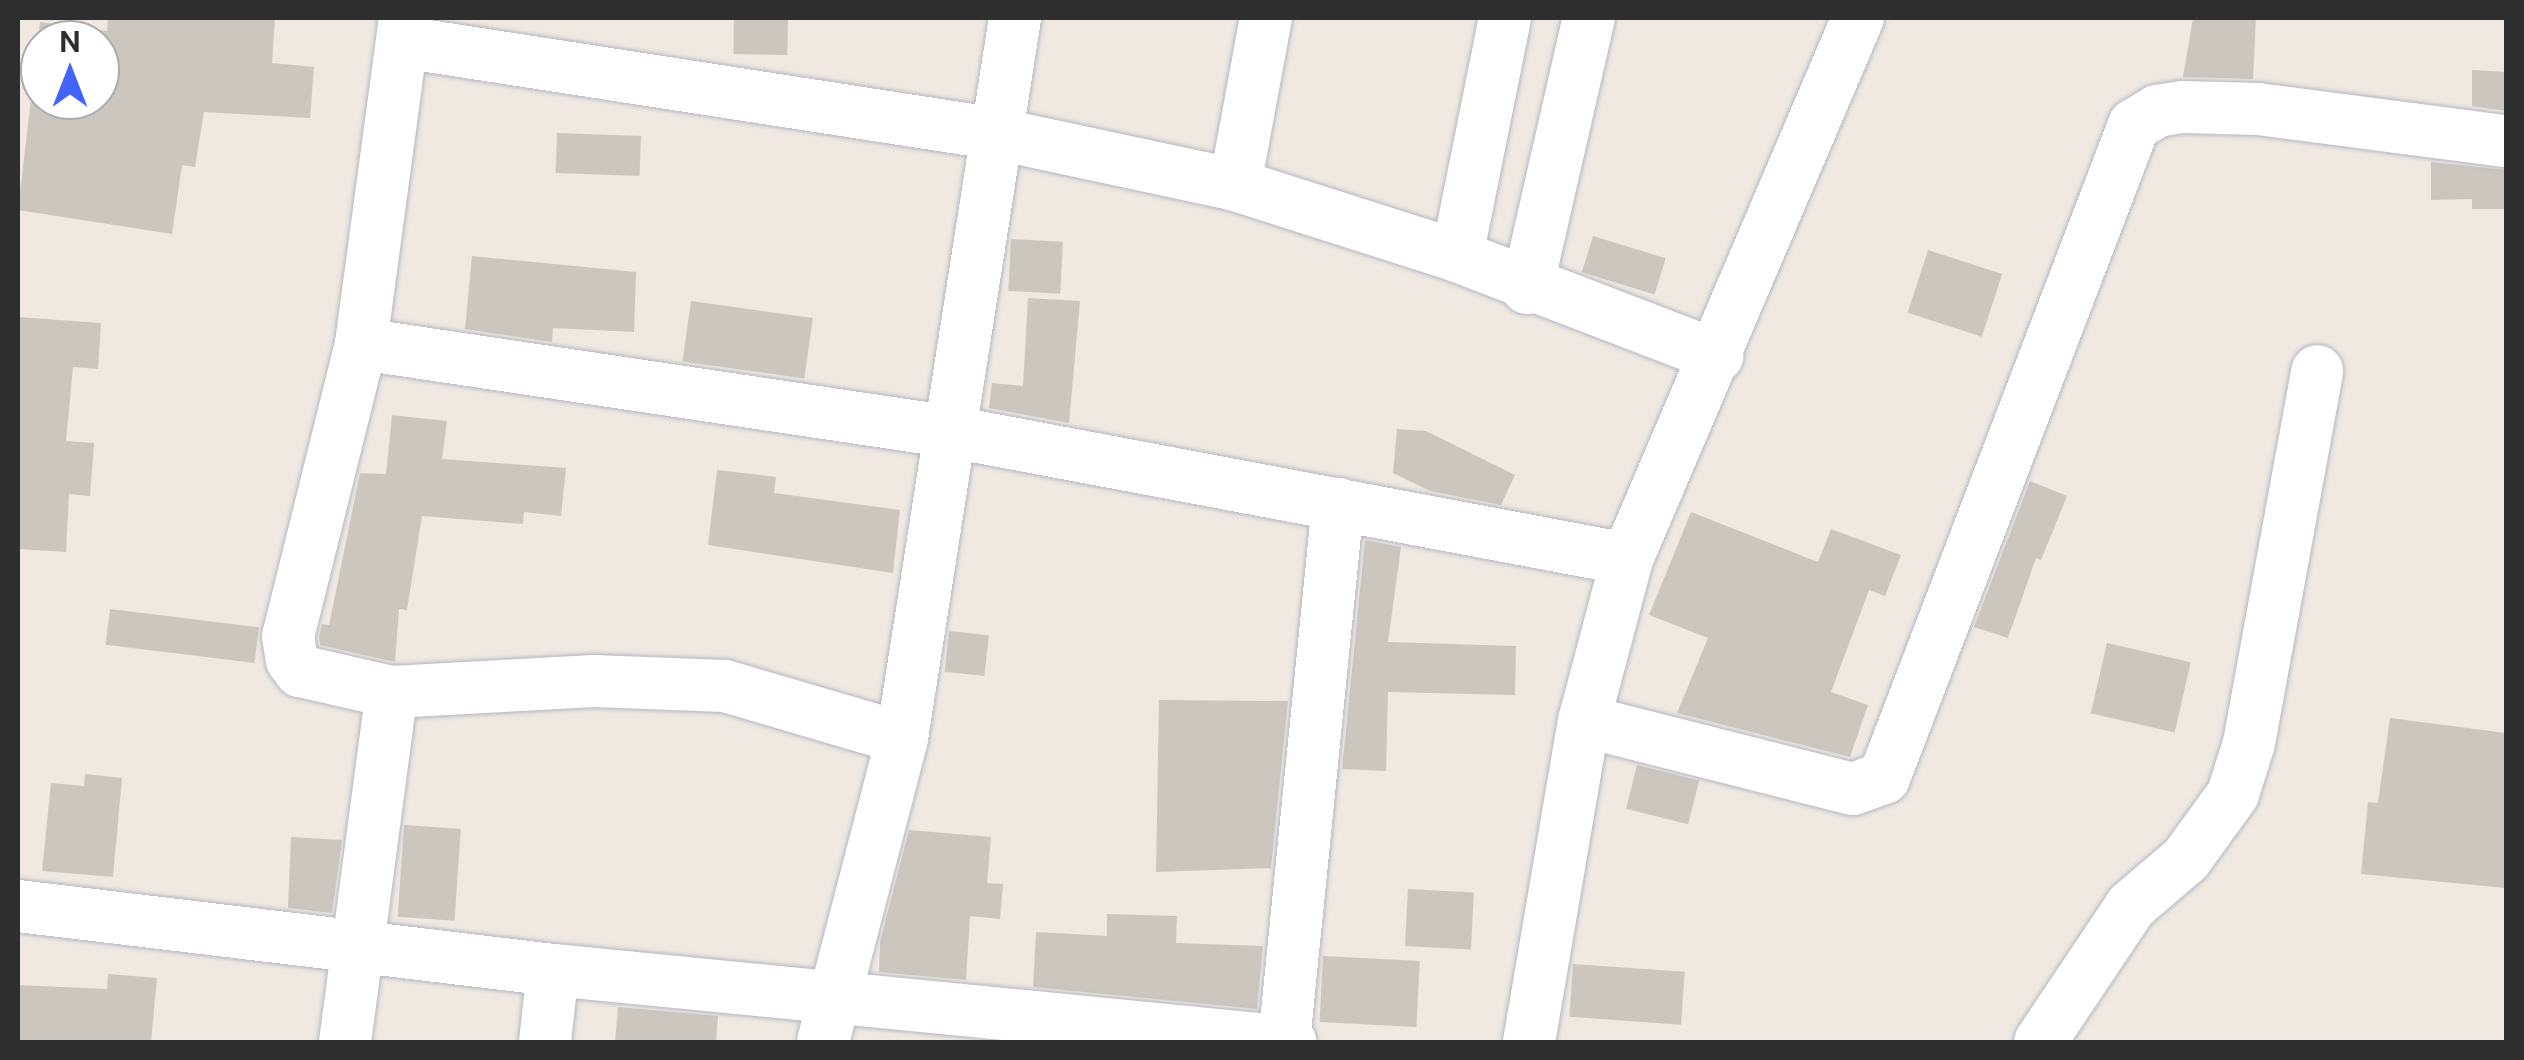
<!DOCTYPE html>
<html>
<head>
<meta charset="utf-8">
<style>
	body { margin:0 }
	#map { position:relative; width:2524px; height:1060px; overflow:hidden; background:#efe9e1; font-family:"Public Sans",sans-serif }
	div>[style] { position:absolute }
	.building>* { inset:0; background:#cbc7bf; transform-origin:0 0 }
	.roads { filter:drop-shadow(0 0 2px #b4b7c1) drop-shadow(0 0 2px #b4b7c1) }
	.minor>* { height:52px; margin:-26px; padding:0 26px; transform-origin:26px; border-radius:26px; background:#fff }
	span { translate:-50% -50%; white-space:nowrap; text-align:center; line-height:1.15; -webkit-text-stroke:8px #fff; paint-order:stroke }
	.frame { position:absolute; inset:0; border:20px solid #2e2e2e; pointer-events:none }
	.north { position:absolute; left:20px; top:20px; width:100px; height:100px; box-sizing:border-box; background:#fff; border:2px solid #ababab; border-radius:50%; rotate:0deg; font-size:28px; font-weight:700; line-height:40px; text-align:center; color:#2e2e2e }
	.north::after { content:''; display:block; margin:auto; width:35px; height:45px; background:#4264fb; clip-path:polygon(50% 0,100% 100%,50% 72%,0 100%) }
</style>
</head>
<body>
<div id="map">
	<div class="building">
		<i style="clip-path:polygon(evenodd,108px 18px,275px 18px,272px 63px,314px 67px,310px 118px,204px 112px,195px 167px,182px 165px,172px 234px,18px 210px,40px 22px,107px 31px,108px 18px,40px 40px,100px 40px,100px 100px,40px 100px,40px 40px)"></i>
		<i style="left:734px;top:18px;width:54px;height:36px;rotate:1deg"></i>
		<i style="clip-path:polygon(2193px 18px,2256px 18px,2253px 79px,2183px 77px)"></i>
		<i style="clip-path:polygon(2472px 70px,2506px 72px,2506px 111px,2472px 106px)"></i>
		<i style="left:557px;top:133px;width:84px;height:40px;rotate:2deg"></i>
		<i style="clip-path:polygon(2431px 162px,2506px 170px,2506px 209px,2472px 209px,2472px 199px,2431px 200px)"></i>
		<i style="left:1593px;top:236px;width:76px;height:38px;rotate:17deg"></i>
		<i style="left:1011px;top:239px;width:52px;height:52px;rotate:3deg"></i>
		<i style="left:1928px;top:250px;width:78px;height:66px;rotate:18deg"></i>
		<i style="clip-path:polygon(472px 256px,636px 272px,634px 332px,553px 328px,552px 342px,465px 329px)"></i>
		<i style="clip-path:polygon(1028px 298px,1080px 301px,1069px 423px,989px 408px,992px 383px,1023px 386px)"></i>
		<i style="left:691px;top:301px;width:123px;height:61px;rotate:8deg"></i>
		<i style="clip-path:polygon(18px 317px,101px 323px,98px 369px,73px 367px,66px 441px,94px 443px,90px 496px,69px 494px,66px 552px,18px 549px)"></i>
		<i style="clip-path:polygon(392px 415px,447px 421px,442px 459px,566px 468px,561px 516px,524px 512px,523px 524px,422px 516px,407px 610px,399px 609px,395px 662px,320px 645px,319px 637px,322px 624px,329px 625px,360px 473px,386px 474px)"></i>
		<i style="clip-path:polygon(1397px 429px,1426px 431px,1515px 475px,1501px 505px,1430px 491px,1393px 473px)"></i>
		<i style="clip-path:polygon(717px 470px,776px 477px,774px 493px,900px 510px,893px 573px,708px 545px)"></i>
		<i style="clip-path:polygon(2030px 481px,2067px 496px,2041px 560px,2036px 558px,2008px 638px,1974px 627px)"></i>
		<i style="clip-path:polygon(1691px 512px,1818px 562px,1831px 529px,1901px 555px,1885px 596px,1869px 590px,1831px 692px,1868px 705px,1850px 757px,1677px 713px,1708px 638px,1649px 615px)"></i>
		<i style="clip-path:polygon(1365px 540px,1401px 547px,1388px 642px,1516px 646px,1515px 695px,1388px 692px,1386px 771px,1342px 769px)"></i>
		<i style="left:110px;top:609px;width:150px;height:36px;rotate:7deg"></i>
		<i style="left:949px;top:631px;width:40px;height:41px;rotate:6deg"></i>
		<i style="left:2107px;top:643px;width:86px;height:72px;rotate:13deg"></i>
		<i style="clip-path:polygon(1159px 700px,1288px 701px,1271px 868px,1156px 872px)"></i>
		<i style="clip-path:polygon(2390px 718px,2506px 733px,2506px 888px,2361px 874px,2368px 802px,2378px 803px)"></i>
		<i style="left:1637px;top:765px;width:64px;height:45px;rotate:14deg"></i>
		<i style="clip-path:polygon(85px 774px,122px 778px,113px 877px,42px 871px,51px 783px,84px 786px)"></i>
		<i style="left:404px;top:825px;width:57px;height:92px;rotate:4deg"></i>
		<i style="clip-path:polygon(909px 830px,991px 837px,987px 883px,1003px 884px,1000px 919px,970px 916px,966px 980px,879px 972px,880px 942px)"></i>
		<i style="clip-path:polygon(291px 837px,342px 840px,332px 913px,288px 908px)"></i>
		<i style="left:1408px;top:889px;width:66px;height:57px;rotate:3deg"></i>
		<i style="clip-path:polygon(1107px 914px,1177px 916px,1176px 943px,1263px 946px,1257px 1009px,1033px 987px,1036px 932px,1107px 936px)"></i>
		<i style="left:1323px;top:956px;width:97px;height:66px;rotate:3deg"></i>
		<i style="left:1573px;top:964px;width:112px;height:53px;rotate:4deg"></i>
		<i style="clip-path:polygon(108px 974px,157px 978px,151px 1042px,18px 1042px,18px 985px,107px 989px)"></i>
		<i style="clip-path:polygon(618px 1007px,718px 1016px,716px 1042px,615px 1042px)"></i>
	</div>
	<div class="roads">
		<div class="minor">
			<i style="left:405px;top:18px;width:329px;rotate:97.7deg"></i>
			<i style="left:361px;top:344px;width:301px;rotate:104deg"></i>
			<i style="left:288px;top:636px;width:24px;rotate:81deg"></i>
			<i style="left:292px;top:660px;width:14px;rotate:54deg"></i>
			<i style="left:300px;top:671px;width:94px;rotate:12.9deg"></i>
			<i style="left:392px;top:692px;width:202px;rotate:-3.1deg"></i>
			<i style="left:594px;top:681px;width:131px;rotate:2.2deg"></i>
			<i style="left:725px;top:686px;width:184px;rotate:16.4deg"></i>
			<i style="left:402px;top:42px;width:603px;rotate:8.78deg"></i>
			<i style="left:998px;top:134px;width:242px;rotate:12.1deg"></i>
			<i style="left:1235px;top:185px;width:233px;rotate:17.7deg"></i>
			<i style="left:1457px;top:256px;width:279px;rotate:21deg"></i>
			<i style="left:1235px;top:185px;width:170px;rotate:-79.5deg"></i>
			<i style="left:1457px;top:256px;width:243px;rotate:-78.6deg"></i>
			<i style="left:1527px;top:288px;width:277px;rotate:-77.1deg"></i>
			<i style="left:361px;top:344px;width:598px;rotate:8.47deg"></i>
			<i style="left:952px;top:432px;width:687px;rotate:10.66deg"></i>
			<i style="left:1584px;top:721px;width:277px;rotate:14.2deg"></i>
			<i style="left:1853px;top:789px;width:33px;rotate:-20deg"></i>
			<i style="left:1884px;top:778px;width:699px;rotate:-69.05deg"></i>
			<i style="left:2134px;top:125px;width:27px;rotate:-31deg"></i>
			<i style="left:2157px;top:111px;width:26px;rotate:-9deg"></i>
			<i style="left:2183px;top:107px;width:75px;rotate:1.5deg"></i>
			<i style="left:2258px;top:109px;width:250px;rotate:7.4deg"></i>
			<i style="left:18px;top:906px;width:539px;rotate:6.82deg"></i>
			<i style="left:553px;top:970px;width:741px;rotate:5.58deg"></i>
			<i style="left:345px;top:1042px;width:353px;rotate:-82.4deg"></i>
			<i style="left:545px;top:1042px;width:72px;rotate:-83.7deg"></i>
			<i style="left:823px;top:1042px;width:314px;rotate:-75.4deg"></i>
			<i style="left:902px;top:738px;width:729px;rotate:-81.08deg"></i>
			<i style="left:1284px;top:1042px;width:541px;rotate:-84.27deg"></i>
			<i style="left:1529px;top:1042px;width:326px;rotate:-80.3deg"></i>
			<i style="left:1584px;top:721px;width:168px;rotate:-75.1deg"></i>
			<i style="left:1627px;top:559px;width:588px;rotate:-66.88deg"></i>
			<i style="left:2040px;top:1042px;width:164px;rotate:-56.2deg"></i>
			<i style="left:2131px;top:906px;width:72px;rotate:-40.5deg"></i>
			<i style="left:2186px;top:859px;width:80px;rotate:-54.1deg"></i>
			<i style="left:2233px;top:794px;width:53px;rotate:-72.6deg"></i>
			<i style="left:2249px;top:743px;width:378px;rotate:-79.6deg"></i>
		</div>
	</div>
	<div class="frame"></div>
	<div class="north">N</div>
</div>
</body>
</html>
